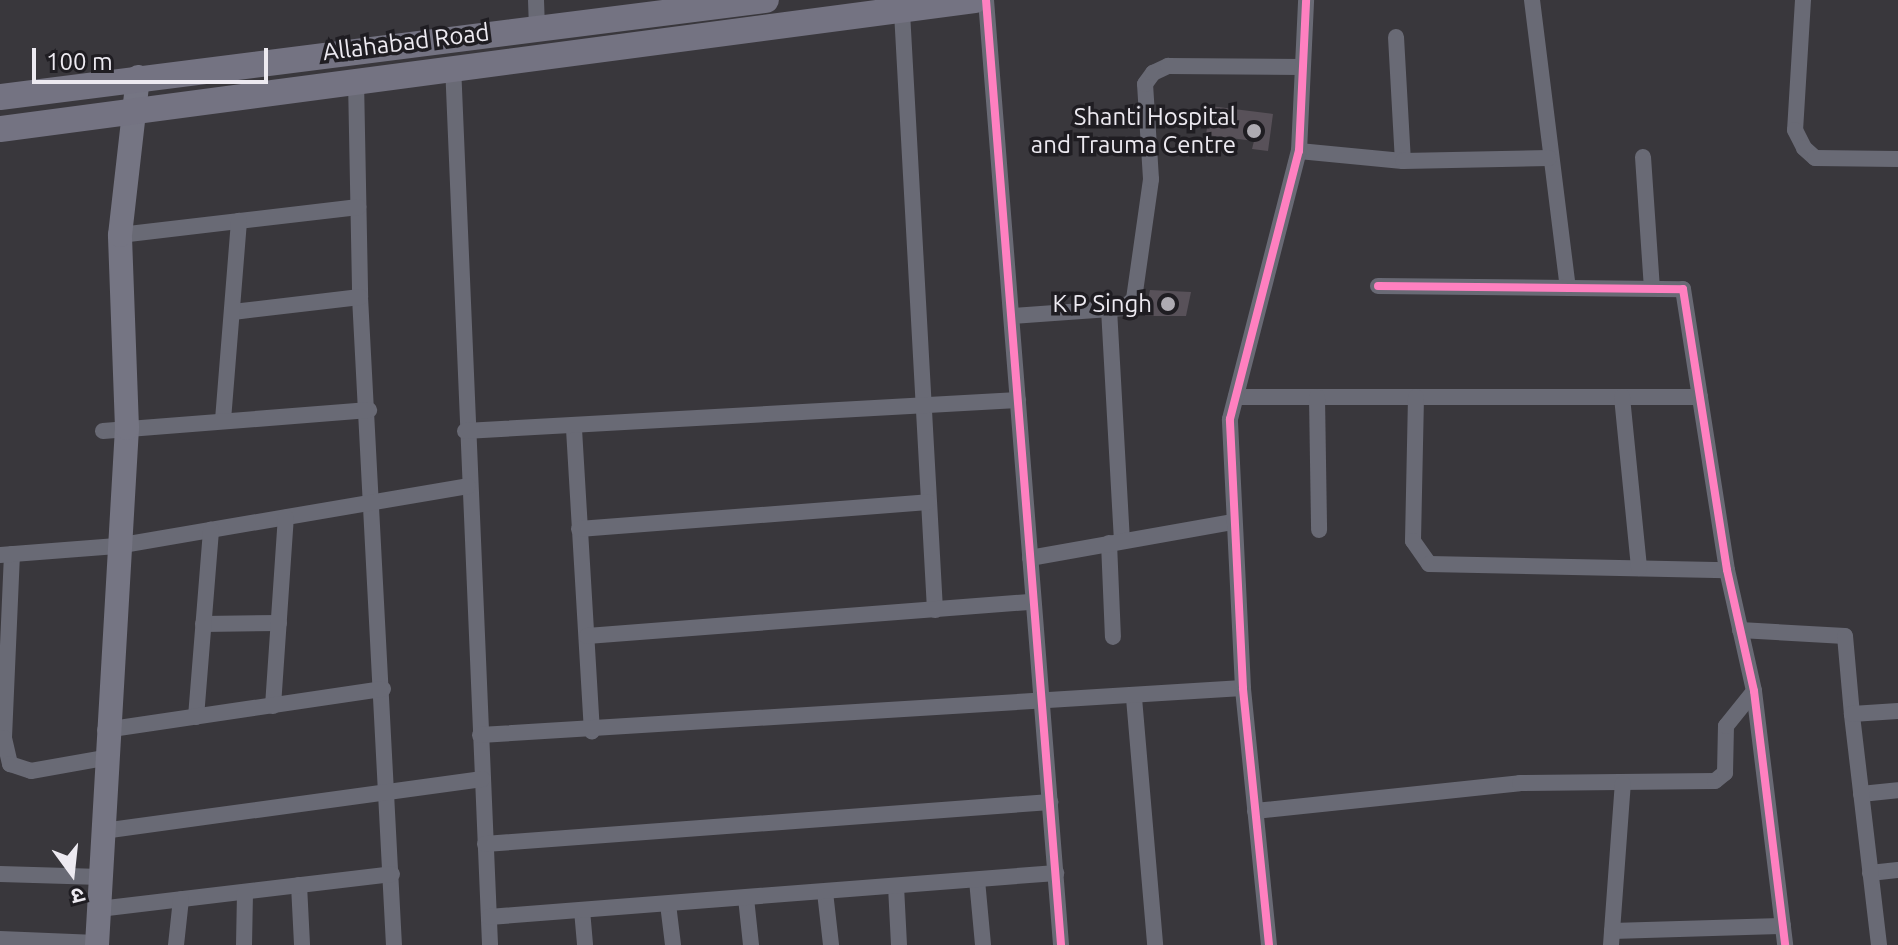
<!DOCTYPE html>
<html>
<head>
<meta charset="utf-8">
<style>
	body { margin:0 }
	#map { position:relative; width:1898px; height:945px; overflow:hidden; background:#39373c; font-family:Ubuntu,"Noto Sans Devanagari",sans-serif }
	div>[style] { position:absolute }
	.building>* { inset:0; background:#585159 }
	.street>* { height:16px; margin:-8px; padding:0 8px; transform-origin:8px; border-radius:8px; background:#696a75 }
	.secondary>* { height:24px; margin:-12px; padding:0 12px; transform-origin:12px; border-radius:12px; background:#757583 }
	.primary>* { height:26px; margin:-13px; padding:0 13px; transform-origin:13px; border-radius:13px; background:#747382 }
	.cycleway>* { height:8px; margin:-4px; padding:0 4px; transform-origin:4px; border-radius:4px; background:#ff80c0 }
	.dots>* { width:22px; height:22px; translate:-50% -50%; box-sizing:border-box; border:4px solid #1f1d22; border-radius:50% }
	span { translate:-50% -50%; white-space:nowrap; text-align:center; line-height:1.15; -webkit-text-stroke:7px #1f1d22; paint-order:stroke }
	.street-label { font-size:24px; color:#edeaf1 }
	.poi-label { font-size:24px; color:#edeaf1 }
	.right { translate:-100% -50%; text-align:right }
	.north { position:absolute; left:32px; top:833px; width:80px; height:80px; -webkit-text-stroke:6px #1f1d22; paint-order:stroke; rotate:165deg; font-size:22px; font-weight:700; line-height:32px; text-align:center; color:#edeaf1 }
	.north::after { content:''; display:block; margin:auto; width:28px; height:36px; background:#edeaf1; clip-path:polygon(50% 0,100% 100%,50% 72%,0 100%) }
	.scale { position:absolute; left:32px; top:48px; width:236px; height:36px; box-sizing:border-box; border:4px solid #edeaf1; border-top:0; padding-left:10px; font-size:24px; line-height:28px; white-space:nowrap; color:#edeaf1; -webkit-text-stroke:6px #1f1d22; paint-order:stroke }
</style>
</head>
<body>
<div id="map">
	<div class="building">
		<i style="clip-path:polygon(1210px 106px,1273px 114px,1268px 151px,1252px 149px,1254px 141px,1206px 135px)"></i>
		<i style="clip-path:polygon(1150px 290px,1191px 292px,1186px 316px,1145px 316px)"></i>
	</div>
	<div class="street">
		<i style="left:536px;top:0;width:26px;rotate:88deg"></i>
		<i style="left:986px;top:0;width:948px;rotate:85.46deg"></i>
		<i style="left:1532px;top:0;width:290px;rotate:82.9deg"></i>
		<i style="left:1803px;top:0;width:130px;rotate:93.5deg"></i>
		<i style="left:1795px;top:130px;width:20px;rotate:63deg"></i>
		<i style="left:1804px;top:148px;width:15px;rotate:42deg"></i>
		<i style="left:1815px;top:158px;width:83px;rotate:0.7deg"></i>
		<i style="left:902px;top:12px;width:599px;rotate:86.84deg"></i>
		<i style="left:1396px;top:37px;width:124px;rotate:86.8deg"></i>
		<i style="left:453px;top:65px;width:881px;rotate:87.59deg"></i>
		<i style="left:356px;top:80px;width:217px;rotate:88.9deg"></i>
		<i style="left:360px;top:297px;width:649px;rotate:87deg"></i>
		<i style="left:1299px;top:151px;width:104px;rotate:5.5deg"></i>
		<i style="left:1403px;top:161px;width:146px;rotate:-1.2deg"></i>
		<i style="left:1643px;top:157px;width:131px;rotate:86.1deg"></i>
		<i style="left:120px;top:235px;width:240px;rotate:-6.7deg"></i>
		<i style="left:1378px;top:286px;width:305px;rotate:0.6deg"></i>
		<i style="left:1683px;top:289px;width:284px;rotate:81.1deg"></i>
		<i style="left:1727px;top:570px;width:124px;rotate:77.4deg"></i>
		<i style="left:1754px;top:691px;width:256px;rotate:83deg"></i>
		<i style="left:1109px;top:309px;width:232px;rotate:86.8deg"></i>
		<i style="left:233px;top:312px;width:128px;rotate:-6.7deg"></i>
		<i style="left:1012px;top:316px;width:112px;rotate:-4.1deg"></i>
		<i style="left:1124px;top:308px;width:13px;rotate:-42deg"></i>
		<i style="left:1134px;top:299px;width:121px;rotate:-81.9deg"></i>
		<i style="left:1151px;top:179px;width:95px;rotate:-93.6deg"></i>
		<i style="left:1145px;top:84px;width:14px;rotate:-54deg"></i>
		<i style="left:1153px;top:73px;width:17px;rotate:-25deg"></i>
		<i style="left:1168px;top:66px;width:134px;rotate:0.4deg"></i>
		<i style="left:1236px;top:397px;width:464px"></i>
		<i style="left:1317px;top:397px;width:133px;rotate:89.1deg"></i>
		<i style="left:1416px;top:397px;width:144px;rotate:91.2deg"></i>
		<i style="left:1413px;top:541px;width:28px;rotate:55deg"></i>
		<i style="left:1429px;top:564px;width:298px;rotate:1.2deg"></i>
		<i style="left:1622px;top:397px;width:172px;rotate:84.3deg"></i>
		<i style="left:223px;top:420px;width:200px;rotate:-85.4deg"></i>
		<i style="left:574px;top:429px;width:303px;rotate:86.6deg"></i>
		<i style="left:103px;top:431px;width:267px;rotate:-4.5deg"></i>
		<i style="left:465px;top:431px;width:554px;rotate:-3.21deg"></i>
		<i style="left:579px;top:529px;width:350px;rotate:-4.4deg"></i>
		<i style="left:1109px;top:543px;width:94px;rotate:87.6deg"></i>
		<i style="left:12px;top:554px;width:184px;rotate:92.5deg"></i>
		<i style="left:4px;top:738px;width:27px;rotate:77deg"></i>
		<i style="left:10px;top:764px;width:22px;rotate:18deg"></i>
		<i style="left:31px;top:771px;width:75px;rotate:-10deg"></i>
		<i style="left:0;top:555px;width:117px;rotate:-4.4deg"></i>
		<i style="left:117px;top:546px;width:356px;rotate:-9.7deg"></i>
		<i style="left:1030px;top:558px;width:205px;rotate:-10.1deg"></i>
		<i style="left:203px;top:624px;width:76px;rotate:-0.8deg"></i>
		<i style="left:1740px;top:630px;width:105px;rotate:3.3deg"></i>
		<i style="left:1845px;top:636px;width:78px;rotate:84.9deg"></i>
		<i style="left:587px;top:636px;width:447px;rotate:-4.4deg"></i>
		<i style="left:1134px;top:698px;width:248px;rotate:85.1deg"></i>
		<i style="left:273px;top:706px;width:189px;rotate:-86.1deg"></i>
		<i style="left:196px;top:717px;width:188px;rotate:-85.4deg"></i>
		<i style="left:105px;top:730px;width:281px;rotate:-8.4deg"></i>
		<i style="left:480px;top:735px;width:764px;rotate:-3.52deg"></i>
		<i style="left:1861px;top:794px;width:37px;rotate:-6deg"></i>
		<i style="left:1255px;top:811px;width:266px;rotate:-6deg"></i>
		<i style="left:1520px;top:783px;width:195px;rotate:-0.6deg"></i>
		<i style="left:1715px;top:781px;width:13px;rotate:-39deg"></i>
		<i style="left:1725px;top:773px;width:47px;rotate:-88.8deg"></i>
		<i style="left:1726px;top:726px;width:45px;rotate:-51.3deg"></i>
		<i style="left:103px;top:831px;width:383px;rotate:-7.8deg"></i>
		<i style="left:485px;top:844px;width:567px;rotate:-4.25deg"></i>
		<i style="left:1870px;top:873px;width:28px;rotate:-6deg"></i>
		<i style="left:0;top:874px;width:101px;rotate:1.7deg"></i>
		<i style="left:977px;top:880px;width:65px;rotate:84.7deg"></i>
		<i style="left:299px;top:885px;width:60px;rotate:87.1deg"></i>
		<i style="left:896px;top:886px;width:59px;rotate:87.1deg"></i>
		<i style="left:825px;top:892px;width:53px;rotate:83.5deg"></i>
		<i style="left:746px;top:898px;width:47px;rotate:83.9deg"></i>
		<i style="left:668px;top:904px;width:41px;rotate:83deg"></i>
		<i style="left:99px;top:909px;width:295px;rotate:-6.8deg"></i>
		<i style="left:582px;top:910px;width:35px;rotate:85deg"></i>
		<i style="left:489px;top:917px;width:569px;rotate:-4.44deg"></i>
		<i style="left:1612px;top:931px;width:171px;rotate:-1.7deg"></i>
		<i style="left:0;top:939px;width:97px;rotate:2.4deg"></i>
		<i style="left:176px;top:945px;width:46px;rotate:-83.8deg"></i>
		<i style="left:244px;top:945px;width:53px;rotate:-88.9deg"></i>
		<i style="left:1269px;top:945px;width:258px;rotate:-95.8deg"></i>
		<i style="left:1243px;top:688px;width:269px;rotate:-92.8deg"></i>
		<i style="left:1230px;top:419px;width:277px;rotate:-75.6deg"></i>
		<i style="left:1299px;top:151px;width:151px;rotate:-87.3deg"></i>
		<i style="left:1611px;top:945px;width:162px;rotate:-85.8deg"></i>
		<i style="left:1879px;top:945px;width:233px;rotate:-96.7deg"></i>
		<i style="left:1852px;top:714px;width:46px;rotate:-3.7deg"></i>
	</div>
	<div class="secondary">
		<i style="left:97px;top:945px;width:518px;rotate:-86.68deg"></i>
		<i style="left:127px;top:428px;width:193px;rotate:-92.1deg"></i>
		<i style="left:120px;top:235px;width:159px;rotate:-83.5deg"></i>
	</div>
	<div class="primary">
		<i style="left:0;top:97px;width:772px;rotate:-7.22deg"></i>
		<i style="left:0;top:129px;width:983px;rotate:-7.54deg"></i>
	</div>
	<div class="cycleway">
		<i style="left:986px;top:0;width:948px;rotate:85.46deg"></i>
		<i style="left:1378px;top:286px;width:305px;rotate:0.6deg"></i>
		<i style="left:1683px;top:289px;width:284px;rotate:81.1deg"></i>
		<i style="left:1727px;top:570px;width:124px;rotate:77.4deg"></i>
		<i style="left:1754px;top:691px;width:256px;rotate:83deg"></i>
		<i style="left:1269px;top:945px;width:258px;rotate:-95.8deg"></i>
		<i style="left:1243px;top:688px;width:269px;rotate:-92.8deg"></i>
		<i style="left:1230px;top:419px;width:277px;rotate:-75.6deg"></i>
		<i style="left:1299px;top:151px;width:151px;rotate:-87.3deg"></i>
	</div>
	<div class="dots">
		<i style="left:1254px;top:131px;background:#aeabb2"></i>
		<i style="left:1168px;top:304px;background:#aeabb2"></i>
	</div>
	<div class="street-label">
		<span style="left:406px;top:42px;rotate:-7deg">Allahabad Road</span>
	</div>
	<div class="poi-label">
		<span class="right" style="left:1236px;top:131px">Shanti Hospital<br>and Trauma Centre</span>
		<span class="right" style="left:1152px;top:304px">K P Singh</span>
	</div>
	<div class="north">उ</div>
	<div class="scale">100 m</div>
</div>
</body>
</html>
